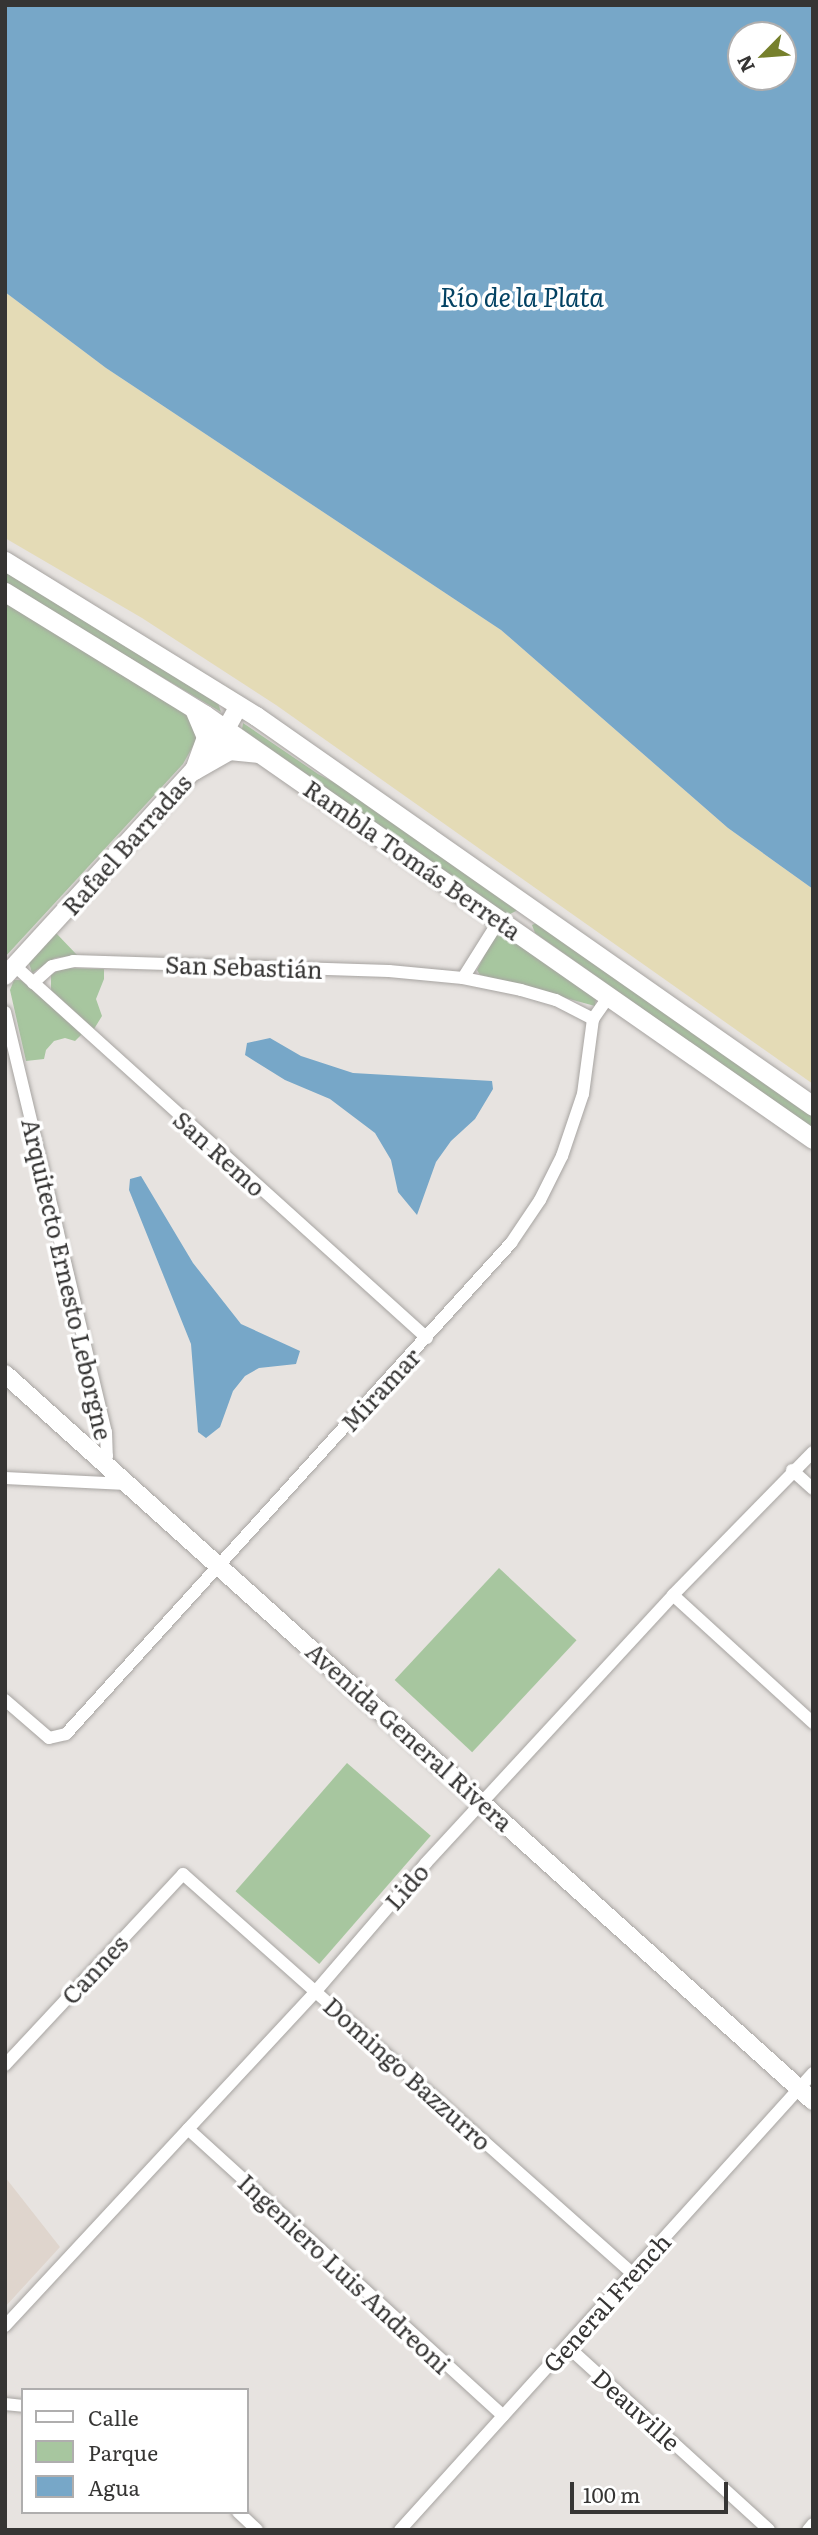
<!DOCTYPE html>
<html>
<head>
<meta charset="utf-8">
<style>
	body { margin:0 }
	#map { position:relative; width:818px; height:2535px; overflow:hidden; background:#e7e3e0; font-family:Literata,serif }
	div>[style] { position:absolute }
	.built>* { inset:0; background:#dfd5cd }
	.green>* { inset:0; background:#a7c69f; transform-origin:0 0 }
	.sand>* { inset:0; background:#e4dbb6 }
	.water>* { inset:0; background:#77a7c8 }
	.roads { filter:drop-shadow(0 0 2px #a7a4a1) drop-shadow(0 0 2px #a7a4a1) }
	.street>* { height:12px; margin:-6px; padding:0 6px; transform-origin:6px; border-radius:6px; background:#fff }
	.secondary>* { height:18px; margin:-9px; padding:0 9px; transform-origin:9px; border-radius:9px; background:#fff }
	.primary>* { height:19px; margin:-9.5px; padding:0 9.5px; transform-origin:9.5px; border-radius:9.5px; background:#fff }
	span { translate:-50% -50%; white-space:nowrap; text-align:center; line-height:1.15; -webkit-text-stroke:7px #fff; paint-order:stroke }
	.street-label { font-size:24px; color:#363534 }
	.water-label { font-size:26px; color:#034263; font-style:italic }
	.frame { position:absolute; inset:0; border:7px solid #363534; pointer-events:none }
	.legend { position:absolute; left:21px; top:2388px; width:228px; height:126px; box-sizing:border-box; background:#fff; border:2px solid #afaeae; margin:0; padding:9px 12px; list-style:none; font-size:21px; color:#363534 }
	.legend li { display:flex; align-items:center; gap:14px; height:35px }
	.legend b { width:35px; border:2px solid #afaeae }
	.north { position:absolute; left:727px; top:21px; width:70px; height:70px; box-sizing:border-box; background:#fff; border:2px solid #afaeae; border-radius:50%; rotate:245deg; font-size:19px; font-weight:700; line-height:28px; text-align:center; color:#363534 }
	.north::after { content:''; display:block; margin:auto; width:24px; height:32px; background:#76802c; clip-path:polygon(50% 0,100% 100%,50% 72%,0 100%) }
	.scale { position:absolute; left:570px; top:2482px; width:158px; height:32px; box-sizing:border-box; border:4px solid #363534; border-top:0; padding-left:9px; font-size:21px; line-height:24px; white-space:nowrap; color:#363534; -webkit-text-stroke:5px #fff; paint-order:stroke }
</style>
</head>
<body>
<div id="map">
	<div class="built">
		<i style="clip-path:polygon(5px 2177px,60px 2247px,5px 2307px)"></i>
	</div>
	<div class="green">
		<i style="clip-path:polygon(5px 570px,218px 703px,221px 712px,5px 584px)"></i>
		<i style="clip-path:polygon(5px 601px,188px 715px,197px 739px,183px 764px,5px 957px)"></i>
		<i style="clip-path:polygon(243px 723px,318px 774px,358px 795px,517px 908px,516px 911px,508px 915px,242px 729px)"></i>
		<i style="clip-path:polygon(539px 922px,813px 1114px,813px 1129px,535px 933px,532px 925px)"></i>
		<i style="clip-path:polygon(500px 932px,596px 999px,595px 1006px,480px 975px,477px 970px,494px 936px)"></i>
		<i style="clip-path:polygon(56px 933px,77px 955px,55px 958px,32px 973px,29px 963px)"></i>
		<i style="clip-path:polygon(62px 968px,104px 969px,104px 979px,96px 999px,102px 1016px,94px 1029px,51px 990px,51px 975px)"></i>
		<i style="clip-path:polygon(14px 980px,21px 980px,82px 1034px,75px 1041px,65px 1038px,54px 1041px,46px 1050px,44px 1059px,26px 1061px,10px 990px)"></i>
		<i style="left:499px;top:1568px;width:106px;height:153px;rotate:43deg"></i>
		<i style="left:347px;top:1763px;width:111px;height:170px;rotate:41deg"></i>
	</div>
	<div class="sand">
		<i style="clip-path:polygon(5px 292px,106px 368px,501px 630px,728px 828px,813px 889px,813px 1084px,276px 705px,142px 618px,5px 538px)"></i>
	</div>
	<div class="water">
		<i style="clip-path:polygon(evenodd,5px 5px,813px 5px,813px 889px,728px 828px,501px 630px,106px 368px,5px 292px,5px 5px,741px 35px,783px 35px,783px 77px,741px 77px,741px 35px)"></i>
		<i style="clip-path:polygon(270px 1038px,301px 1056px,353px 1073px,492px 1081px,493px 1089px,475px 1119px,451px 1141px,436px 1162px,417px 1215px,398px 1192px,391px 1160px,375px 1133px,330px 1099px,285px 1080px,245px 1055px,247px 1043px)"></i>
		<i style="clip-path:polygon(141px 1176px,193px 1263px,241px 1324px,300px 1351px,296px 1364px,259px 1368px,245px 1376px,233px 1391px,220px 1427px,206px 1438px,198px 1432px,191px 1344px,129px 1190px,130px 1179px)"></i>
	</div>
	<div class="roads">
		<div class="street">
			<i style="left:15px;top:966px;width:555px;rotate:42.08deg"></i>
			<i style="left:463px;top:978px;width:70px;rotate:-57.9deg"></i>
			<i style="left:33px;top:983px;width:25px;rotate:-42deg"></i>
			<i style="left:52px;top:966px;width:22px;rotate:-13deg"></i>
			<i style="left:73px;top:961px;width:316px;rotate:1.8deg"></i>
			<i style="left:389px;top:971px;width:74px;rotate:5.4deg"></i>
			<i style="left:463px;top:978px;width:59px;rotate:11.7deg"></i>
			<i style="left:521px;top:990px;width:36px;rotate:16deg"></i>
			<i style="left:556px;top:1000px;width:42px;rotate:27.2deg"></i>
			<i style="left:5px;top:1012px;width:432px;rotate:76.5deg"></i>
			<i style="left:106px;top:1432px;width:24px;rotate:88deg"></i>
			<i style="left:107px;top:1456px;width:8px;rotate:120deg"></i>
			<i style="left:792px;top:1470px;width:28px;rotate:42deg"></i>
			<i style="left:5px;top:1478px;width:121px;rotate:2.8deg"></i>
			<i style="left:673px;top:1595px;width:190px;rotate:42.4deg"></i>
			<i style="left:5px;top:1700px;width:58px;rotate:40.8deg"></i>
			<i style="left:49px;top:1738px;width:17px;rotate:-13deg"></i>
			<i style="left:66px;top:1734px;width:663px;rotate:-47.81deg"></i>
			<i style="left:511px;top:1243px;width:52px;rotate:-56deg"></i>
			<i style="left:540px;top:1200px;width:49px;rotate:-63.4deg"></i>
			<i style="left:562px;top:1156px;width:65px;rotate:-71.3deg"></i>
			<i style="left:583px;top:1094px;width:76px;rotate:-82.4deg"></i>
			<i style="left:593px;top:1019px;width:29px;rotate:-55deg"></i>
			<i style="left:5px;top:2065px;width:261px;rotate:-47deg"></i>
			<i style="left:183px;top:1874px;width:601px;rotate:41.63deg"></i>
			<i style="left:188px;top:2129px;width:426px;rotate:42.3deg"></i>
			<i style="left:5px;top:2326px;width:457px;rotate:-47.1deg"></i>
			<i style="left:316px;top:1991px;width:169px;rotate:-49.3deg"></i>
			<i style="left:426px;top:1863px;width:364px;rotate:-47.3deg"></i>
			<i style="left:673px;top:1595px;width:200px;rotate:-45.6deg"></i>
			<i style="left:567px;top:2346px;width:273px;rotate:42.3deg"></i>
			<i style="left:5px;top:2404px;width:18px;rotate:6deg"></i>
			<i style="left:238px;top:2512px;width:26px;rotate:43deg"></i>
			<i style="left:400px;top:2530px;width:616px;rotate:-47.9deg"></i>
			<i style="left:808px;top:2530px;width:8px;rotate:-50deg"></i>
		</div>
		<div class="secondary">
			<i style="left:5px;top:976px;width:280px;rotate:-47.5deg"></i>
			<i style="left:194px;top:770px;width:52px;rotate:-52deg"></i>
			<i style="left:226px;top:729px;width:26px;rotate:-61deg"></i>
			<i style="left:5px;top:1374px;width:1087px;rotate:41.98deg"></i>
		</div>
		<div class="primary">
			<i style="left:5px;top:561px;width:295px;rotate:31.7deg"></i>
			<i style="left:256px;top:716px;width:680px;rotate:35deg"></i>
			<i style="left:5px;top:592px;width:235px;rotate:31.6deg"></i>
			<i style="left:205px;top:715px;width:741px;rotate:34.89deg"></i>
			<i style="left:194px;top:770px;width:40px;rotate:-29.7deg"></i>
			<i style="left:229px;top:750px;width:28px;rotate:6deg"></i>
			<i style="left:194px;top:770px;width:35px;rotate:-70deg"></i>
			<i style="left:206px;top:737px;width:28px;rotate:-113deg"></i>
		</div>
	</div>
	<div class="street-label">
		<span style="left:126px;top:844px;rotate:-48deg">Rafael Barradas</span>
		<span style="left:413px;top:859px;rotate:35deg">Rambla Tomás Berreta</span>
		<span style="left:244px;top:966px;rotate:2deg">San Sebastián</span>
		<span style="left:220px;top:1153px;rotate:42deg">San Remo</span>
		<span style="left:68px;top:1279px;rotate:77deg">Arquitecto Ernesto Leborgne</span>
		<span style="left:380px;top:1389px;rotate:-47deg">Miramar</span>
		<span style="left:410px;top:1736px;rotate:42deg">Avenida General Rivera</span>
		<span style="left:406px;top:1886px;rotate:-49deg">Lido</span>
		<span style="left:94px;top:1969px;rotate:-47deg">Cannes</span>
		<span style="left:408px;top:2073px;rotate:42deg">Domingo Bazzurro</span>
		<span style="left:345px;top:2273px;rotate:43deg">Ingeniero Luis Andreoni</span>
		<span style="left:606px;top:2302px;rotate:-48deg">General French</span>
		<span style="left:637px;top:2409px;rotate:42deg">Deauville</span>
	</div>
	<div class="water-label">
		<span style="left:522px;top:296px">Río de la Plata</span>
	</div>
	<div class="frame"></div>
	<ul class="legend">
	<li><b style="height:9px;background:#fff"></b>Calle</li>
	<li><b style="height:19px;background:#a7c69f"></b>Parque</li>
	<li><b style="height:19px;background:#77a7c8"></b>Agua</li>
	</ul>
	<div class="north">N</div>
	<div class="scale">100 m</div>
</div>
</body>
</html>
